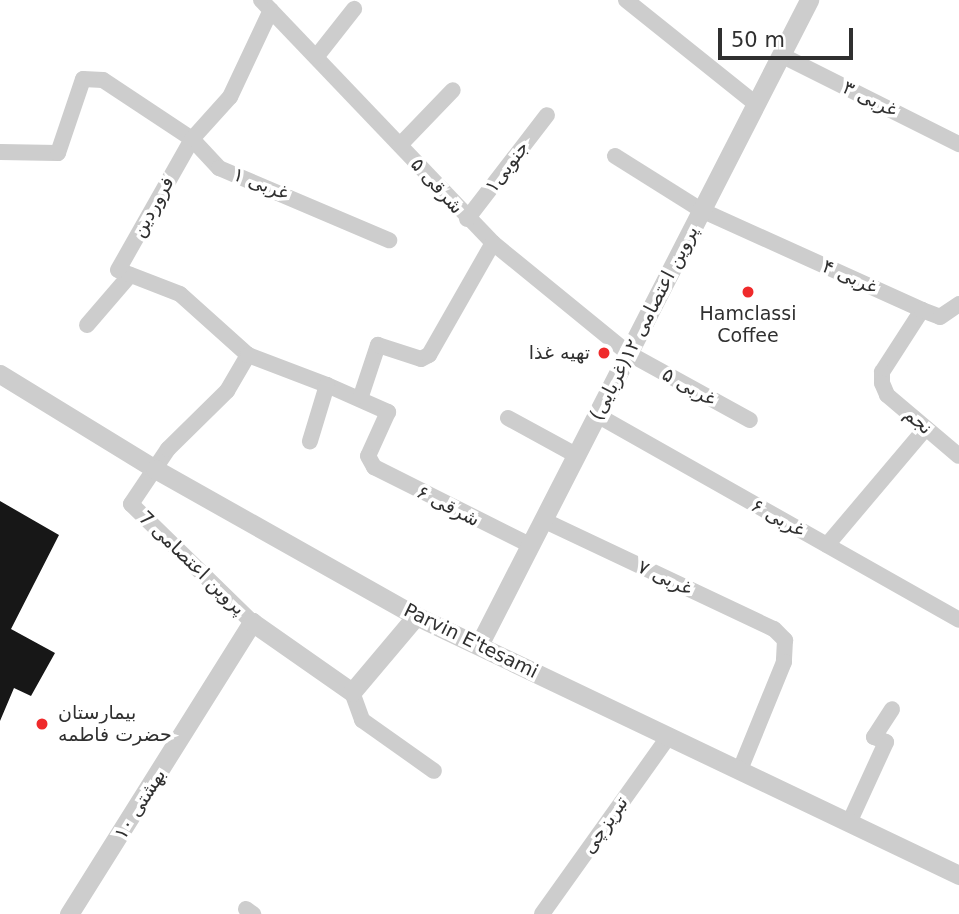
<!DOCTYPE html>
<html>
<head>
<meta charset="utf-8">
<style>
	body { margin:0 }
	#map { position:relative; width:959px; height:914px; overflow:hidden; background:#fff; font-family:"DejaVu Sans",Vazirmatn,sans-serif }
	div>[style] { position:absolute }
	.building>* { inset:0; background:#171717 }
	.minor>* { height:16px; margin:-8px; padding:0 8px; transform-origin:8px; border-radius:8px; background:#cdcdcd }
	.tertiary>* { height:19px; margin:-9.5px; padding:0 9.5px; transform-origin:9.5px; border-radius:9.5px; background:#cdcdcd }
	.dots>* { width:19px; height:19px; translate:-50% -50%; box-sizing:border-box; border:4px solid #fff; border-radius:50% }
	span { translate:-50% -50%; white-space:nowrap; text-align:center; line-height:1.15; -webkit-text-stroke:7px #fff; paint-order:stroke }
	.street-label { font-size:19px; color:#303030 }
	.poi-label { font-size:19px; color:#303030 }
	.right { translate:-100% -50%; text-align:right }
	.left { translate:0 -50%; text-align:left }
	.scale { position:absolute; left:718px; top:28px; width:135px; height:32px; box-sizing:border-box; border:4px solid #303030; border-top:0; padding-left:9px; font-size:21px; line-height:24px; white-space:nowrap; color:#303030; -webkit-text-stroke:5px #fff; paint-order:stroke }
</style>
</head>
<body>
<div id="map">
	<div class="building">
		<i style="clip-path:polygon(0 501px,59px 535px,11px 629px,55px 653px,31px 696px,14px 688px,0 721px)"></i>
	</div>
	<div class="minor">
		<i style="left:261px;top:0;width:336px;rotate:46.3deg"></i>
		<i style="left:493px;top:243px;width:174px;rotate:39.2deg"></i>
		<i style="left:628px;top:353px;width:139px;rotate:28.8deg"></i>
		<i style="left:626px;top:0;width:166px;rotate:38.7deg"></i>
		<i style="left:781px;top:55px;width:199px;rotate:26.6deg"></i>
		<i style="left:317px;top:56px;width:60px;rotate:-51.8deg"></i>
		<i style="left:400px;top:145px;width:76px;rotate:-46.1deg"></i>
		<i style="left:0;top:152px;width:58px;rotate:1deg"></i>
		<i style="left:58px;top:153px;width:78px;rotate:-71.3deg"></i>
		<i style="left:83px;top:79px;width:20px;rotate:3deg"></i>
		<i style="left:103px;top:80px;width:107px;rotate:33.5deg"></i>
		<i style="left:192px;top:139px;width:40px;rotate:47deg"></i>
		<i style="left:219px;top:168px;width:185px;rotate:23deg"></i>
		<i style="left:615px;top:156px;width:102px;rotate:32.1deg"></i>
		<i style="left:701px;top:210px;width:243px;rotate:24.3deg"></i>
		<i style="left:922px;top:310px;width:74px;rotate:122.8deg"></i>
		<i style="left:882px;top:372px;width:11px;rotate:90deg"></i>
		<i style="left:882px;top:383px;width:13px;rotate:67deg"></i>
		<i style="left:887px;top:395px;width:94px;rotate:40.3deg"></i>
		<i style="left:467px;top:219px;width:131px;rotate:-52.4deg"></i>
		<i style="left:922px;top:310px;width:19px;rotate:21deg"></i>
		<i style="left:940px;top:317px;width:23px;rotate:-34deg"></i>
		<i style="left:87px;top:325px;width:66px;rotate:-49.3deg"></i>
		<i style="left:248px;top:355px;width:91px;rotate:-138.1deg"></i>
		<i style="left:180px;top:294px;width:66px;rotate:-158.8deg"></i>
		<i style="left:118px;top:270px;width:150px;rotate:-60.5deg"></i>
		<i style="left:192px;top:139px;width:57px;rotate:-47.9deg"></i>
		<i style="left:230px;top:97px;width:96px;rotate:-64.8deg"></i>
		<i style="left:327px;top:385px;width:67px;rotate:23.9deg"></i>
		<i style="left:388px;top:412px;width:48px;rotate:114.4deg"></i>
		<i style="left:368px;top:456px;width:13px;rotate:61deg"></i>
		<i style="left:374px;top:467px;width:174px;rotate:26.6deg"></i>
		<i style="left:361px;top:396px;width:54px;rotate:-71.6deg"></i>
		<i style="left:378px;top:345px;width:45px;rotate:18deg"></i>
		<i style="left:421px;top:359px;width:9px;rotate:-27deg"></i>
		<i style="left:429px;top:355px;width:129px;rotate:-60.3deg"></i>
		<i style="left:597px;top:415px;width:416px;rotate:29.5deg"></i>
		<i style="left:508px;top:418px;width:77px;rotate:28.6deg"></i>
		<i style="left:543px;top:520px;width:255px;rotate:25.3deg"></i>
		<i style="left:774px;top:629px;width:16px;rotate:45deg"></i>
		<i style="left:785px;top:640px;width:22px;rotate:93deg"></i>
		<i style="left:784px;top:662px;width:117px;rotate:112.2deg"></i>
		<i style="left:827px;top:545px;width:153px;rotate:-49.8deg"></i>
		<i style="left:252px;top:622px;width:169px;rotate:-135.7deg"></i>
		<i style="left:131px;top:504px;width:66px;rotate:-56.1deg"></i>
		<i style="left:168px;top:449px;width:83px;rotate:-44.5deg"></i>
		<i style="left:227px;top:391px;width:42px;rotate:-59.7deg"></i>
		<i style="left:248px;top:355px;width:85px;rotate:20.8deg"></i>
		<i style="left:327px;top:385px;width:59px;rotate:106.9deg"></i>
		<i style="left:352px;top:692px;width:30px;rotate:70deg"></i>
		<i style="left:362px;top:720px;width:88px;rotate:35.3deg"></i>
		<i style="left:849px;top:823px;width:89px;rotate:-65.4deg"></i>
		<i style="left:886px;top:742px;width:13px;rotate:-157deg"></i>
		<i style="left:874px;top:737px;width:33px;rotate:-57deg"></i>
		<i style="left:246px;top:909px;width:9px;rotate:36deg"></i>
		<i style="left:542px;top:914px;width:219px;rotate:-54.5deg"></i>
	</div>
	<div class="tertiary">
		<i style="left:0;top:374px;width:182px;rotate:31.5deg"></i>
		<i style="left:155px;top:469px;width:300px;rotate:29.4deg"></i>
		<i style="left:416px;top:616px;width:602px;rotate:25.5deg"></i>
		<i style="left:479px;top:645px;width:725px;rotate:-62.9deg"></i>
		<i style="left:69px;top:914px;width:345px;rotate:-57.9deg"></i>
		<i style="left:252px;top:622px;width:122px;rotate:35deg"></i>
		<i style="left:352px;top:692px;width:99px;rotate:-49.9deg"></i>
	</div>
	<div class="dots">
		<i style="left:748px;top:292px;background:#ef2a2b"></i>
		<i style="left:604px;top:353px;background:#ef2a2b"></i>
		<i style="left:42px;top:724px;background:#ef2a2b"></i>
	</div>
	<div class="street-label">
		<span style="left:870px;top:99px;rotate:26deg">غربی ۳</span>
		<span style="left:507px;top:167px;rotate:-53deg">جنوبی۱</span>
		<span style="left:261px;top:184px;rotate:21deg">غربی ۱</span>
		<span style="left:437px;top:186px;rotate:48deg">شرقی ۵</span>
		<span style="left:153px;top:207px;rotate:-61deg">فروردین</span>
		<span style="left:850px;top:277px;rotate:24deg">غربی ۴</span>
		<span style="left:644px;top:323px;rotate:-63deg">پروین اعتصامی ۱۲(غربایی)</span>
		<span style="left:689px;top:387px;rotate:29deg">غربی ۵</span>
		<span style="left:918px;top:421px;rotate:40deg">نجم</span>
		<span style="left:448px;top:506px;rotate:27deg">شرقی ۶</span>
		<span style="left:778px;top:518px;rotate:29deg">غربی ۶</span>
		<span style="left:192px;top:563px;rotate:44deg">پروین اعتصامی 7</span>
		<span style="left:665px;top:578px;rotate:25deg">غربی ۷</span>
		<span style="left:471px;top:641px;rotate:26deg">Parvin E'tesami</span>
		<span style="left:140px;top:804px;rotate:-58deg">بهشتی ۱۰</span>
		<span style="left:605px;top:825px;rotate:-55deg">تبریزچی</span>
	</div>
	<div class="poi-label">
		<span style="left:748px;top:325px">Hamclassi<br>Coffee</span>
		<span class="right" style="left:590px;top:353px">تهیه غذا</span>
		<span class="left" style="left:58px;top:724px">بیمارستان<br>حضرت فاطمه</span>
	</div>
	<div class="scale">50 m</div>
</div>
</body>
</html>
